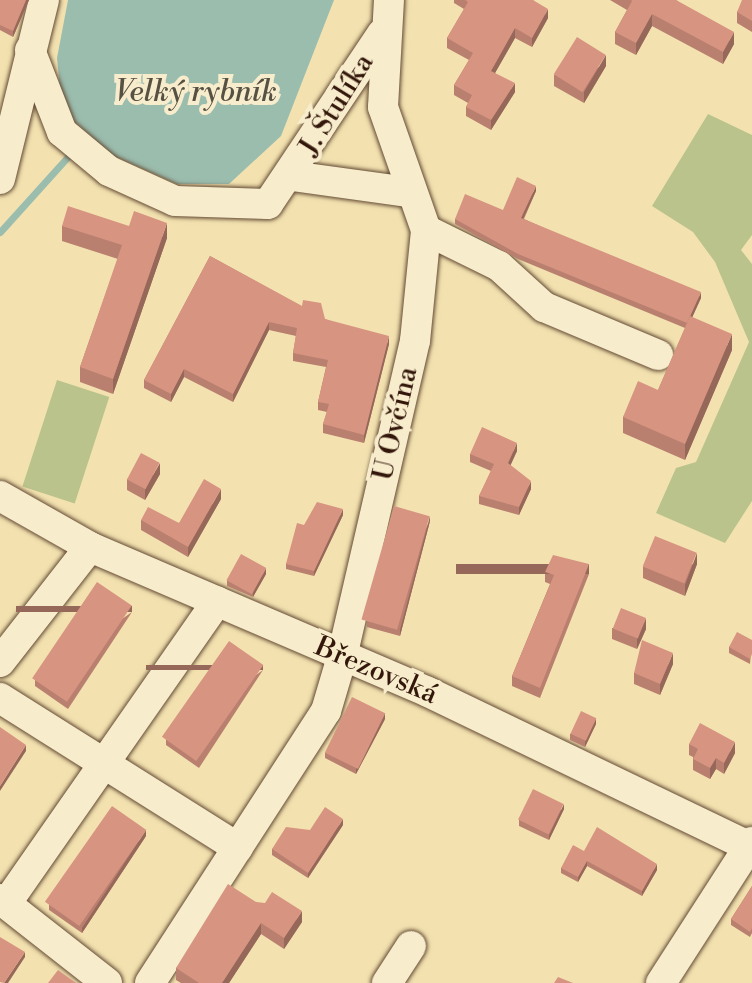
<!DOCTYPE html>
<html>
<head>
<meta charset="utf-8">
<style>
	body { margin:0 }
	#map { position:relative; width:752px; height:983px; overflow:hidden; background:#f3e2b0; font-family:"Libre Bodoni",serif }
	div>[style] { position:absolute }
	.green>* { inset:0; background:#bac38c; transform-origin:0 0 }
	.water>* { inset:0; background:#9bbdae }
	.stream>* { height:7px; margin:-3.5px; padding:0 3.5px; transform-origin:3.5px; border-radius:3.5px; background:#9bbdae }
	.roads { filter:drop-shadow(0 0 2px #634a34) drop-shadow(0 0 2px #634a34) }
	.minor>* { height:30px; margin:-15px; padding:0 15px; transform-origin:15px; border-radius:15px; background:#f7eccc }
	.wall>* { inset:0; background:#b97f6f }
	.shaded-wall>* { inset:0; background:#96685a; transform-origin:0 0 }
	.building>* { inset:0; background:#d79481; transform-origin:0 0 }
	span { translate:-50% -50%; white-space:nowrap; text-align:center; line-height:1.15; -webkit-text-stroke:8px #f7eccc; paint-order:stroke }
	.street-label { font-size:28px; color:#33170b }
	.water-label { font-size:30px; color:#575144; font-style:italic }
</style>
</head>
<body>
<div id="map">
	<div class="green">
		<i style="clip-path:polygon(708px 114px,752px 135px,752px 235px,741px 250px,752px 264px,752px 501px,725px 543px,656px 513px,676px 468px,696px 462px,749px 342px,715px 262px,693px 232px,652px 206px)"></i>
		<i style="left:57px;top:380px;width:55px;height:112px;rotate:18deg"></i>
	</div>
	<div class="water">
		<i style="clip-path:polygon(68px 0,334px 0,281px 136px,229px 184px,177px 184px,114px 156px,62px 111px,57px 58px)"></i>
	</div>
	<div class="stream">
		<i style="left:0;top:232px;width:109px;rotate:-48deg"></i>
	</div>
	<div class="roads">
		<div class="minor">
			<i style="left:30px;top:50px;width:88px;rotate:68.7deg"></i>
			<i style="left:62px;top:132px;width:61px;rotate:39.7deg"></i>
			<i style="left:109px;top:171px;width:72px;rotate:24.4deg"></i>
			<i style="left:175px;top:201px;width:93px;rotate:1.8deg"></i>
			<i style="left:268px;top:204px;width:205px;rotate:-56.2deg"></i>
			<i style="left:292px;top:176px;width:118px;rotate:7.8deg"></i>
			<i style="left:0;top:179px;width:184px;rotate:-76.2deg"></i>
			<i style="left:426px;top:230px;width:81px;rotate:26.3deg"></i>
			<i style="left:499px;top:266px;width:61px;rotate:42.3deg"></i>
			<i style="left:544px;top:307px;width:124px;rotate:22.8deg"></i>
			<i style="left:0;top:496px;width:103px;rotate:29.5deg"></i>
			<i style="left:90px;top:547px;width:368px;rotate:23.2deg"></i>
			<i style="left:428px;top:692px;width:360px;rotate:25.7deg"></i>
			<i style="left:0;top:662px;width:146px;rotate:-52deg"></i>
			<i style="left:0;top:698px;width:281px;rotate:32.2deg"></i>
			<i style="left:0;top:899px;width:136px;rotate:38.1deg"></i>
			<i style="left:6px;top:904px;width:369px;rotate:-55.1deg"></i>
			<i style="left:150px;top:983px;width:324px;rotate:-57.1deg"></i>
			<i style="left:326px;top:711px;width:56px;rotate:-73.5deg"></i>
			<i style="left:342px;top:657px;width:324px;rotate:-77deg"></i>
			<i style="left:415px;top:341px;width:112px;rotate:-84.3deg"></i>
			<i style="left:426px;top:230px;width:130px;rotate:-109.3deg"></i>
			<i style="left:383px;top:107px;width:107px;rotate:-86.8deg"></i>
			<i style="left:387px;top:983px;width:44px;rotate:-57deg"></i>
			<i style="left:661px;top:983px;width:168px;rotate:-57.2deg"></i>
		</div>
	</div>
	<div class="wall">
		<i style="clip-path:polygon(0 0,29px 0,13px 37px,0 30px)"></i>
		<i style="clip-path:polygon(454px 0,533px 0,548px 18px,532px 47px,515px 38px,495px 73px,515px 92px,491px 130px,466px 116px,466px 107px,468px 103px,454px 95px,454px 85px,469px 60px,447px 48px,447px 38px,464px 9px,454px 3px)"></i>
		<i style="clip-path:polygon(610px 0,676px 0,734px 44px,723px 64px,652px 26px,636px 55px,615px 44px,615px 32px,627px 10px)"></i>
		<i style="clip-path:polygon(752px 0,752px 32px,737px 23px,737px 12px)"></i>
		<i style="clip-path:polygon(606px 66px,584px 103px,554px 86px,554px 75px)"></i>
		<i style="clip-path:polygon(536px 191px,524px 219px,701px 298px,692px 317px,732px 350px,685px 460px,623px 433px,623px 417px,658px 390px,685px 328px,518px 259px,455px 224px,455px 219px,503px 210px)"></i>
		<i style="clip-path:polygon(62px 226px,129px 226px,167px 238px,113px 394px,80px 382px,80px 367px,118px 259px,62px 241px)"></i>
		<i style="clip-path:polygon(210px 256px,325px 319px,389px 344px,364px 443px,323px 433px,323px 424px,327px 412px,318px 410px,318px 402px,326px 367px,293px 361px,293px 353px,296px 336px,269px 330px,233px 402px,184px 377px,171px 402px,144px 388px,144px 380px)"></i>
		<i style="clip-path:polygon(517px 451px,510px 465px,531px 489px,519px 515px,479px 504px,479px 496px,491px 471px,470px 462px,470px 454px)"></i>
		<i style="clip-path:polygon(160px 474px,145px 500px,127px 490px,127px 479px)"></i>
		<i style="clip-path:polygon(221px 499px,188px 557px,141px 530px,141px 520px,179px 523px)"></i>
		<i style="clip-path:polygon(343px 515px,314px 576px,286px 569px,286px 564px,304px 525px)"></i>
		<i style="clip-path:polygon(430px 521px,400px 636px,367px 627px,367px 621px)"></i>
		<i style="clip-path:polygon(697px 564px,685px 596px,643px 578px,643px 567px)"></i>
		<i style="clip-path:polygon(545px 572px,589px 574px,540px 698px,512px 686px,512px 676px,550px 584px,545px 582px)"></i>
		<i style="clip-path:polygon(266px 574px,253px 597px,227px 586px,227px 580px)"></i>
		<i style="clip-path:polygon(132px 612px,68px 709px,35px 686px,35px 680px)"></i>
		<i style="clip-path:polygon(612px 628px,646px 629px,637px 649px,612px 639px)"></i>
		<i style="clip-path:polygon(752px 640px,750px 664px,729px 653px,729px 647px)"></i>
		<i style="clip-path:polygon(673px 664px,660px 695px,634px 684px,634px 673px)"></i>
		<i style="clip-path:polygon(263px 670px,199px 768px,166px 745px,166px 739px)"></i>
		<i style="clip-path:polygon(385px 719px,356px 774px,325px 758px,325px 753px)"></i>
		<i style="clip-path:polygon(596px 724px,585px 747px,570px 740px,570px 734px)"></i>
		<i style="clip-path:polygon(689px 744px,735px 753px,724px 774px,716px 769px,710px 779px,693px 770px,693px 757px,689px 755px)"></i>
		<i style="clip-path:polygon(564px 809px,549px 840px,519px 826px,519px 820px)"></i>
		<i style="clip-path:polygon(343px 825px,308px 878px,272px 855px,272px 849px,310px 830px)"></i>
		<i style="clip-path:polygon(146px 836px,82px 933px,49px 910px,49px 904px)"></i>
		<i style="clip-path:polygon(584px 851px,657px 870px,642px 896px,587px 866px,578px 882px,561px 873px,561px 868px)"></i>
		<i style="clip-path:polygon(752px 886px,752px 933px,750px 937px,731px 925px,731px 919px)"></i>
		<i style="clip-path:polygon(256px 902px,302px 922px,284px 949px,261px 934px,229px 983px,181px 983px,176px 980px,176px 968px)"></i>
	</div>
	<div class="shaded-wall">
		<i style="clip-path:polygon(26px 0,29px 0,13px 37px,13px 31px)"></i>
		<i style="clip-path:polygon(548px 9px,548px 18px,532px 47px,532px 38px)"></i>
		<i style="clip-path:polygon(652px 14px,652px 26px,636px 55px,636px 43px)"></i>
		<i style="clip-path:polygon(515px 28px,515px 38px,491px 80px,491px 71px)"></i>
		<i style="clip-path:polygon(734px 32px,734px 44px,723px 64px,723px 52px)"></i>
		<i style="clip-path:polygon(606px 55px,606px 66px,584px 103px,584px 92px)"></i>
		<i style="clip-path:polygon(515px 83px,515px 92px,491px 130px,491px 120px)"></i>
		<i style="clip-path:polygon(536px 186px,536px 191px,521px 223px,521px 218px)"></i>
		<i style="clip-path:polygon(167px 223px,167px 238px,113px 394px,113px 379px)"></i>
		<i style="clip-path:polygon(701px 292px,701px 298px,687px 329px,687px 323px)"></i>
		<i style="clip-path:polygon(269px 322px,269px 330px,233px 402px,233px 394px)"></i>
		<i style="clip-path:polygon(732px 334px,732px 350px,685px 460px,685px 444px)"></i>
		<i style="clip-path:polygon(389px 336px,389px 344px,364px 443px,364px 435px)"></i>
		<i style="clip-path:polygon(184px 369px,184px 377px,171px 402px,171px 394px)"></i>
		<i style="clip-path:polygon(517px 443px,517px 451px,508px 471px,508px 463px)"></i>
		<i style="clip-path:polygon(160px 463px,160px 474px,145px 500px,145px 489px)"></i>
		<i style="clip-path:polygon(531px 481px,531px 489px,519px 515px,519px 507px)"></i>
		<i style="clip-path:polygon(221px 489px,221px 499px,188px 557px,188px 547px)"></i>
		<i style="clip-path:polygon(343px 509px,343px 515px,314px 576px,314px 571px)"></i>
		<i style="clip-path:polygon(430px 516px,430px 521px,400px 636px,400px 630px)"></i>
		<i style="clip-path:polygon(697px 553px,697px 564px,685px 596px,685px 585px)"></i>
		<i style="left:589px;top:564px;width:10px;height:133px;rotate:90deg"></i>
		<i style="clip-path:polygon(266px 568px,266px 574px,253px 597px,253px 592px)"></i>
		<i style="left:132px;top:606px;width:6px;height:116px;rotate:90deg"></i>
		<i style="clip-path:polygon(646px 618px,646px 629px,637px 649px,637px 638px)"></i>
		<i style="clip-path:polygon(673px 653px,673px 664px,660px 695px,660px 684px)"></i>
		<i style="left:263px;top:665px;width:5px;height:117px;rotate:90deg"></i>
		<i style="clip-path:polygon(385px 713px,385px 719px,356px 774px,356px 769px)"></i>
		<i style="clip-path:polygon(596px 718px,596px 724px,585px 747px,585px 742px)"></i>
		<i style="clip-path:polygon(735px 742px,735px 753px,724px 774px,724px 763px)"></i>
		<i style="clip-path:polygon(26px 745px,26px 751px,0 791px,0 786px)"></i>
		<i style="clip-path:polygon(716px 758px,716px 769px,710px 779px,710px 768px)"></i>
		<i style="clip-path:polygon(564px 804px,564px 809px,549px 840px,549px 835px)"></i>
		<i style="clip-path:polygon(343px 819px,343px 825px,308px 878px,308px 873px)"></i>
		<i style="clip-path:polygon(146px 830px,146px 836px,82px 933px,82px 928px)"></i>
		<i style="clip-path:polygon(587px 861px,587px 866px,578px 882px,578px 877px)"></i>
		<i style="clip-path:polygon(657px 864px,657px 870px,642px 896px,642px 891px)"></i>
		<i style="clip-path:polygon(302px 911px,302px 922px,284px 949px,284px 938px)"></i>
		<i style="clip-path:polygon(261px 923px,261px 934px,229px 983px,222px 983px)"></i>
		<i style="clip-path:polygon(25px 952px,25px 957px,8px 983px,4px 983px)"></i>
	</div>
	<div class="building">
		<i style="clip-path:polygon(0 0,26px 0,13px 31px,0 25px)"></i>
		<i style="clip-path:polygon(465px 0,533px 0,548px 9px,532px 38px,515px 28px,491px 71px,515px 83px,491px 120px,466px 107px,472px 95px,454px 85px,473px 53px,447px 38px,468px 2px)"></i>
		<i style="clip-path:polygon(631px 0,676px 0,734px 32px,723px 52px,652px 14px,636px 43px,615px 32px,632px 1px)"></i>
		<i style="clip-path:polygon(742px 0,752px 0,752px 21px,737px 12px)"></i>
		<i style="left:577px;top:37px;width:34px;height:44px;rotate:32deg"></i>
		<i style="clip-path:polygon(517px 177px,536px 186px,521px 218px,701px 292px,687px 323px,518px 254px,455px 219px,465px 194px,503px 210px)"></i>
		<i style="clip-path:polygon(68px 206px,129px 226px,134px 211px,167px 223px,113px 379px,80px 367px,122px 245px,62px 226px)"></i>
		<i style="clip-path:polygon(210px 256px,302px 306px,303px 300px,321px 303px,325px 319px,389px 336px,364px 435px,323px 424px,329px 404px,318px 402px,328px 360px,293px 353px,297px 328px,269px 322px,233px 394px,184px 369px,171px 394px,144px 380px)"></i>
		<i style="clip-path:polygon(690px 316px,732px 334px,685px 444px,623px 417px,638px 381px,658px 390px)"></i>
		<i style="clip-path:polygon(482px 427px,517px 443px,508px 463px,531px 481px,519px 507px,479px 496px,494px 464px,470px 454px)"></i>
		<i style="left:141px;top:453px;width:21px;height:30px;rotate:28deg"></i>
		<i style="clip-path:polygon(204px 479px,221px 489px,188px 547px,141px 520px,148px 507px,179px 523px)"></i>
		<i style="clip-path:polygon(317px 502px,343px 509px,314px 571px,286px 564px,297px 523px,304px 525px)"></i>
		<i style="left:394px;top:506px;width:37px;height:118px;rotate:16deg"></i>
		<i style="left:655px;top:536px;width:45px;height:33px;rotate:22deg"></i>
		<i style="left:241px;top:554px;width:29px;height:30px;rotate:29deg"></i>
		<i style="clip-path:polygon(553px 555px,589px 564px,540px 688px,512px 676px,554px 575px,545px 572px)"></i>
		<i style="left:97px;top:582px;width:42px;height:116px;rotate:34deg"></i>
		<i style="left:621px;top:608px;width:27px;height:22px;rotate:22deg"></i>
		<i style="clip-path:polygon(737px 632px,752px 640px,752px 654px,750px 659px,729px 647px)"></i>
		<i style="clip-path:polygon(642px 640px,673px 653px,660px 684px,634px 673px)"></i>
		<i style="left:229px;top:641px;width:42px;height:117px;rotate:35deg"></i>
		<i style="left:352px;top:697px;width:37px;height:62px;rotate:26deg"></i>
		<i style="left:581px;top:711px;width:17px;height:25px;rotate:25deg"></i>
		<i style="clip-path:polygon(700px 723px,735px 742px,724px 763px,716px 758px,710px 768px,693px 759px,698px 749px,689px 744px)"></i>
		<i style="clip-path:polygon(0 727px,26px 745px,0 786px)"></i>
		<i style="left:533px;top:789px;width:34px;height:34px;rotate:26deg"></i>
		<i style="left:112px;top:806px;width:42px;height:117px;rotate:35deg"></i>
		<i style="clip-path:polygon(325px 807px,343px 819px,308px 873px,272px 849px,286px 827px,310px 830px)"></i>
		<i style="clip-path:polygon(597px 827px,657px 864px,642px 891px,587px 861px,578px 877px,561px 868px,573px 845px,584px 851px)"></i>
		<i style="clip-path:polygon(228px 884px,256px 902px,265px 903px,272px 892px,302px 911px,284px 938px,261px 923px,222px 983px,199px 983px,176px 968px)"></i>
		<i style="clip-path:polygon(752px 886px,752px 928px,750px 932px,731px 919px)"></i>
		<i style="clip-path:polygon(0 937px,25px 952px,4px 983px,0 982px)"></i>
		<i style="clip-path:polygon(58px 970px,76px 983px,48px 983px)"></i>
		<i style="clip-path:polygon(558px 977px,573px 983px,554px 983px)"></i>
	</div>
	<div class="street-label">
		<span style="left:337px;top:105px;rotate:-58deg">J. Štulíka</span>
		<span style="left:396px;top:424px;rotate:-77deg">U Ovčína</span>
		<span style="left:376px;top:671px;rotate:23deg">Březovská</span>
	</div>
	<div class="water-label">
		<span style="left:196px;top:92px">Velký rybník</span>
	</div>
</div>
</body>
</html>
